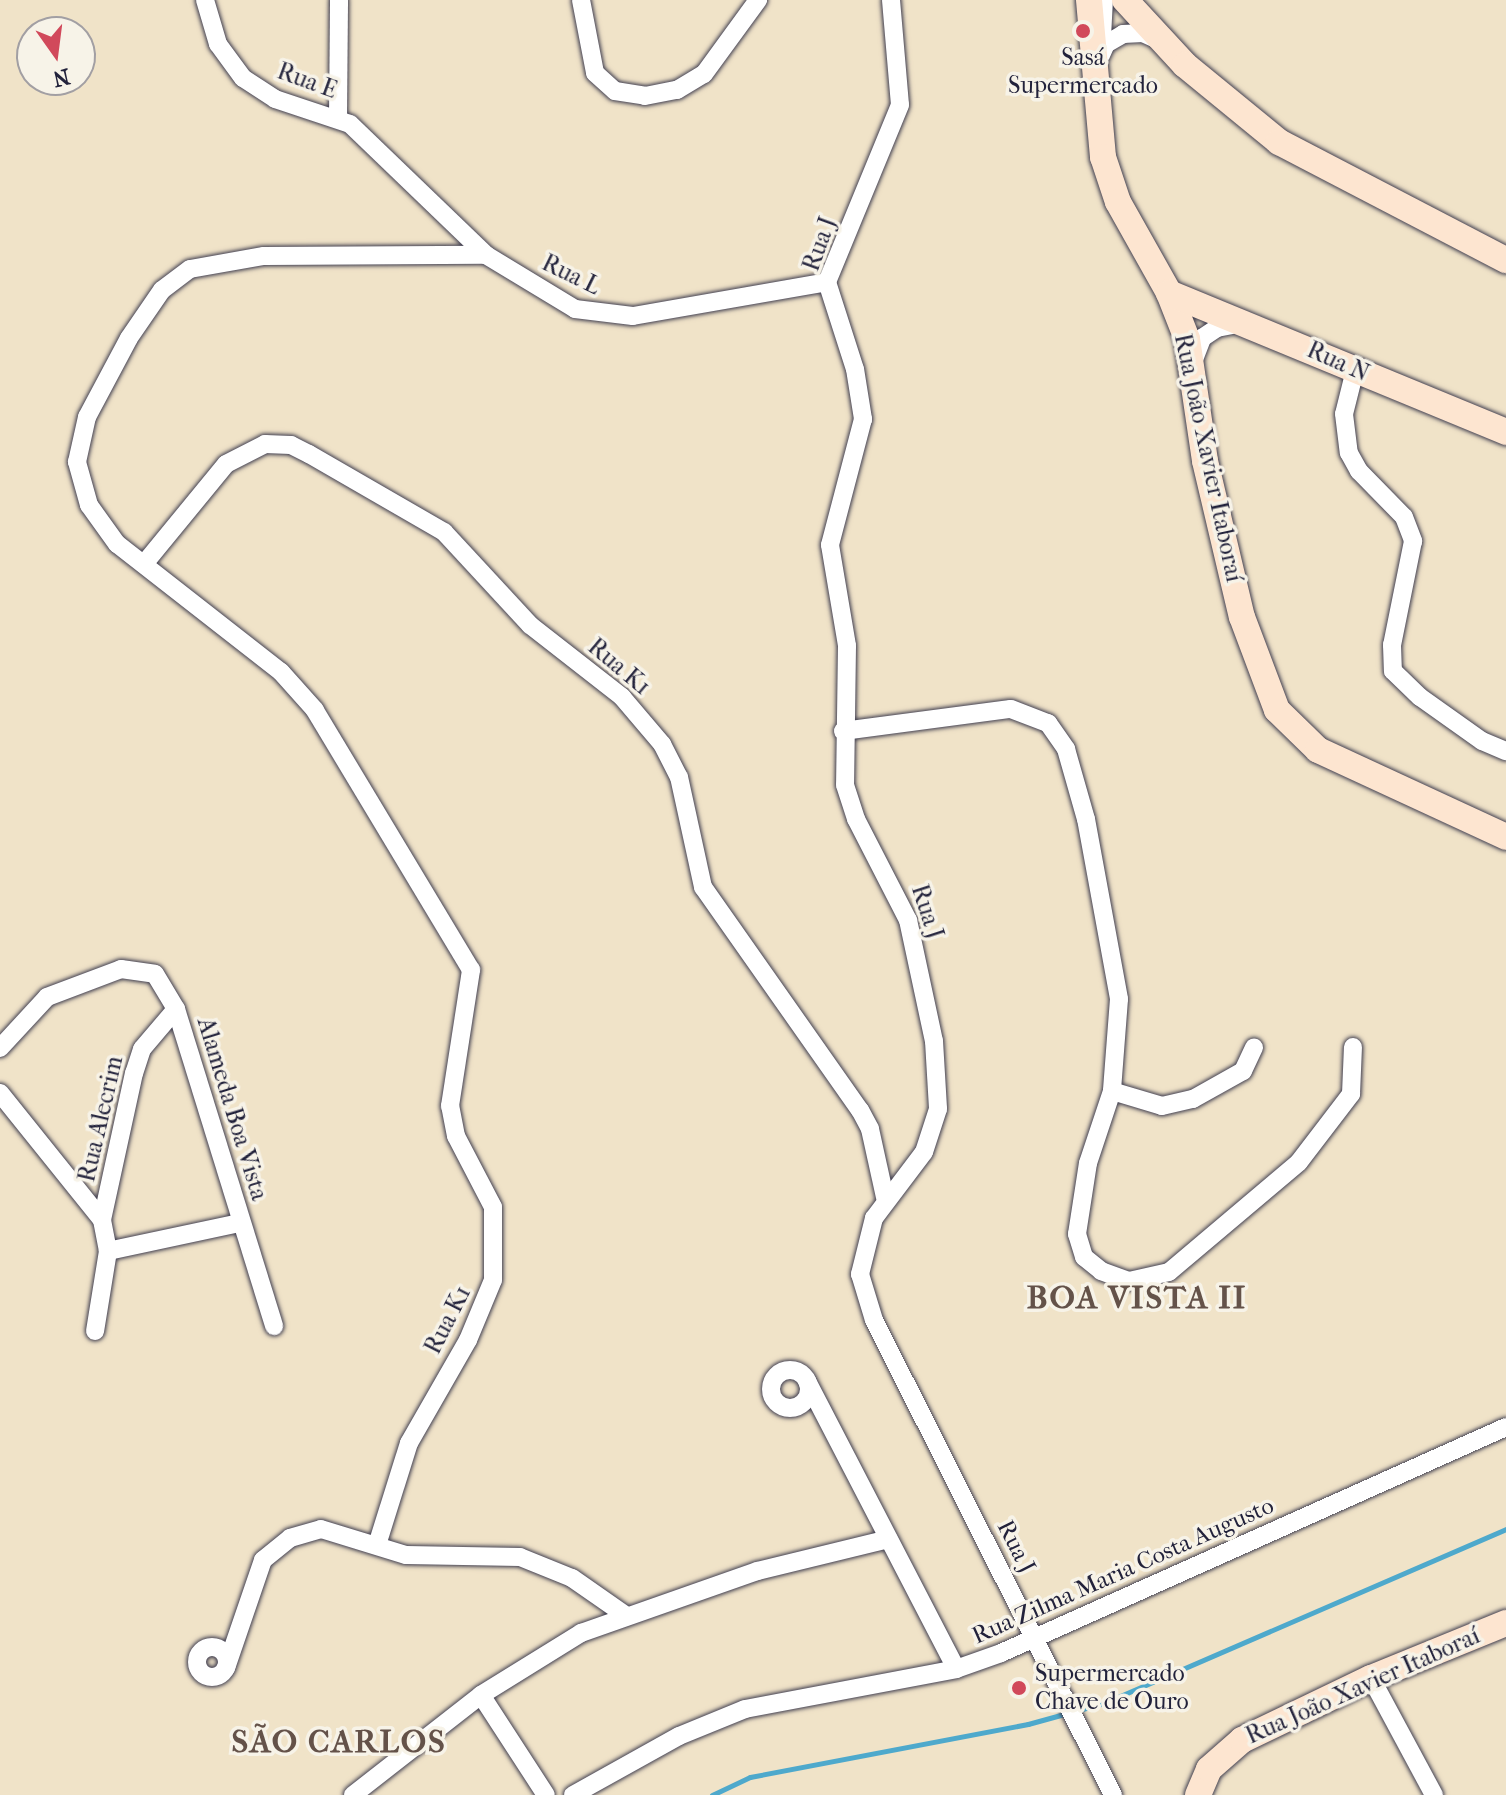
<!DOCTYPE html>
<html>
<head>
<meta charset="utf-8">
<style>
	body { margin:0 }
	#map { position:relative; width:1506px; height:1795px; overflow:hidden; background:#f0e3c8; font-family:"IM FELL French Canon",serif }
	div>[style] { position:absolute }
	.stream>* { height:5px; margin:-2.5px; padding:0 2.5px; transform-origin:2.5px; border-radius:2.5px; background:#4ea9cc }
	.roads { filter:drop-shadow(0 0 2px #413f50) drop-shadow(0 0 2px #413f50) }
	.street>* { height:18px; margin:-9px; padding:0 9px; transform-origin:9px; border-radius:9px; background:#fff }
	.street>.ring { margin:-9px; padding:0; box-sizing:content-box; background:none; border:18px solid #fff; border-radius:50% }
	.secondary>* { height:26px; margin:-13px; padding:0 13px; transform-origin:13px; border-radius:13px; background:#fde5d0 }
	.dots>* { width:22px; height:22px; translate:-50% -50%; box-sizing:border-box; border:4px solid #f7f3e8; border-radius:50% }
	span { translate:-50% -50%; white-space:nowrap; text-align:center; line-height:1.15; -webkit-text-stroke:7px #f7f3e8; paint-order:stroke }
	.poi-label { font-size:24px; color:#22223b }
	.left { translate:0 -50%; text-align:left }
	.street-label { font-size:24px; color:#22223b }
	.district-label { font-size:32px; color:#645249; font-weight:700; letter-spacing:2px }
	.north { position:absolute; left:16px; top:16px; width:80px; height:80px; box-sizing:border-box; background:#f7f3e8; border:2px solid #a29fa3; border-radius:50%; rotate:166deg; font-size:22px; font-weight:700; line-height:32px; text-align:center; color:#22223b }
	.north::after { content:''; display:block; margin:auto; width:28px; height:36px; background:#d1495b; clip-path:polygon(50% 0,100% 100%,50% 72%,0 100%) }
</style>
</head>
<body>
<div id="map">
	<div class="stream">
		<i style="left:712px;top:1795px;width:42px;rotate:-25.3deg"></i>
		<i style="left:750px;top:1777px;width:283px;rotate:-10.8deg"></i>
		<i style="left:1028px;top:1724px;width:79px;rotate:-15.4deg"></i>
		<i style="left:1104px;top:1703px;width:438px;rotate:-23.4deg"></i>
	</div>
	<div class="roads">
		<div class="street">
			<i style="left:205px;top:0;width:46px;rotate:73.5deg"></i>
			<i style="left:218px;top:44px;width:42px;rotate:53.7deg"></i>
			<i style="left:243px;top:78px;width:38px;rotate:33deg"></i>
			<i style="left:275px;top:99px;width:79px;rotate:18.4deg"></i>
			<i style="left:350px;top:124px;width:189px;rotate:43.9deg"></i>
			<i style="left:486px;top:255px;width:104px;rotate:31.2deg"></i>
			<i style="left:575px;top:309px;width:58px;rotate:6.9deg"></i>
			<i style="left:633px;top:316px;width:197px;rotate:-9.9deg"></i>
			<i style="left:581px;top:0;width:74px;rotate:79.1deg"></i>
			<i style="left:595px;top:73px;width:27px;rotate:42deg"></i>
			<i style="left:615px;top:91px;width:30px;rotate:9deg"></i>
			<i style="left:645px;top:96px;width:33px;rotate:-11deg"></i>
			<i style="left:677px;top:90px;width:31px;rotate:-31deg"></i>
			<i style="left:704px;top:74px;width:92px;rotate:-53.9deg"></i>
			<i style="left:891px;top:0;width:105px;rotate:85.1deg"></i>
			<i style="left:900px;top:105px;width:191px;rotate:112.4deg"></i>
			<i style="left:827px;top:282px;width:91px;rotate:72.2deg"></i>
			<i style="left:855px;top:369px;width:51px;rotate:80.9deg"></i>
			<i style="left:863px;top:419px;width:130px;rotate:104.7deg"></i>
			<i style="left:830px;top:545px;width:102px;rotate:80.4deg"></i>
			<i style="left:847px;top:646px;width:139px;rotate:90.8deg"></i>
			<i style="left:845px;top:785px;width:36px;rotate:72deg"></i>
			<i style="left:856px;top:819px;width:114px;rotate:62.8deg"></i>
			<i style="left:908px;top:920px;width:124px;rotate:77.9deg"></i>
			<i style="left:934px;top:1041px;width:68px;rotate:86.6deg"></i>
			<i style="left:938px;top:1109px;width:45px;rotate:108deg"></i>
			<i style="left:924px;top:1152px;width:83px;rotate:127.1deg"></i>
			<i style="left:874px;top:1218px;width:58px;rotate:104deg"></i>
			<i style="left:860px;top:1274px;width:48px;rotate:73.1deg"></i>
			<i style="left:874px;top:1320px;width:532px;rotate:63.29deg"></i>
			<i style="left:1102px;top:37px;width:37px;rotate:-87deg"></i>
			<i style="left:1101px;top:55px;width:12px;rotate:-66deg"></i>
			<i style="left:1106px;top:44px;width:20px;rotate:-30deg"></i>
			<i style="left:1123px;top:34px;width:20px;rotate:-3deg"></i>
			<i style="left:1143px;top:33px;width:17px;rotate:25deg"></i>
			<i style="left:338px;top:118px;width:118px;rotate:-89.5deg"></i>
			<i style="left:1193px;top:362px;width:26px;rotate:-69deg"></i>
			<i style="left:1202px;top:338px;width:18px;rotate:-34deg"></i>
			<i style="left:1217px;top:328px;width:25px;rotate:-11deg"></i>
			<i style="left:1355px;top:370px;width:45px;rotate:104deg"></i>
			<i style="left:1344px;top:414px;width:39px;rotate:83deg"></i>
			<i style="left:1349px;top:453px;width:21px;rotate:61deg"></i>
			<i style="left:1359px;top:471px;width:64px;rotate:45.6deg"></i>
			<i style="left:1404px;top:517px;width:26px;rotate:69deg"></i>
			<i style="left:1413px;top:541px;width:106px;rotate:101.4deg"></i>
			<i style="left:1392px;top:645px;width:26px;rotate:88deg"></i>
			<i style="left:1393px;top:671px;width:37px;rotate:44deg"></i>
			<i style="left:1420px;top:697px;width:76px;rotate:35.4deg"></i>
			<i style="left:1482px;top:741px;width:26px;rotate:23deg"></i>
			<i style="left:144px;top:564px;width:129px;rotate:-50.6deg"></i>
			<i style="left:226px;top:464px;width:44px;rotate:-27.1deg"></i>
			<i style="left:265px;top:444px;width:26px;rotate:2deg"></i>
			<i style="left:291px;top:445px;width:20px;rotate:27deg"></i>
			<i style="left:309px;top:454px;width:156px;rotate:30deg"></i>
			<i style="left:444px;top:532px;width:127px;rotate:47.2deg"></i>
			<i style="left:530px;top:625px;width:117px;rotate:38deg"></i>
			<i style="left:622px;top:697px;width:62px;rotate:49.6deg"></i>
			<i style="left:662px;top:744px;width:37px;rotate:63deg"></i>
			<i style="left:679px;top:777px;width:113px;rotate:77.7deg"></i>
			<i style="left:703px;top:887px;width:273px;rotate:54.9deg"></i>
			<i style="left:860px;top:1110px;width:21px;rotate:62deg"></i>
			<i style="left:870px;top:1129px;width:70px;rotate:77.6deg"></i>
			<i style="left:843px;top:731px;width:169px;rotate:-7.5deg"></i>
			<i style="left:1011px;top:709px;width:40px;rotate:21deg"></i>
			<i style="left:1048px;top:723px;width:32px;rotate:55deg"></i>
			<i style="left:1066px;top:749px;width:73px;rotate:74.1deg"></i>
			<i style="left:1086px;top:819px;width:183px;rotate:79.6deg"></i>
			<i style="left:1119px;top:999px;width:92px;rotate:94.4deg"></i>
			<i style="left:1112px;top:1091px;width:76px;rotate:108.4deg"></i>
			<i style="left:1088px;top:1163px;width:72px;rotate:98.8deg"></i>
			<i style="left:1077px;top:1234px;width:24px;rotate:73deg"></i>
			<i style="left:1084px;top:1257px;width:22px;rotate:39deg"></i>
			<i style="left:1101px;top:1271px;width:30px;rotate:20deg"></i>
			<i style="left:1129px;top:1281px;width:41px;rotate:-12.7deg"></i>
			<i style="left:1169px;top:1272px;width:170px;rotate:-40.2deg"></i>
			<i style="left:1299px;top:1162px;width:86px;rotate:-52.6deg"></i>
			<i style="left:1351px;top:1094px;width:47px;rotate:-87.6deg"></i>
			<i style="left:176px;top:1009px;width:332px;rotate:72.8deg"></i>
			<i style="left:0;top:1048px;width:69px;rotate:-47.3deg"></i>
			<i style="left:47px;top:997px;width:79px;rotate:-20.7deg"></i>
			<i style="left:121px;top:969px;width:34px;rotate:8deg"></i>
			<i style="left:155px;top:974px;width:41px;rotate:59deg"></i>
			<i style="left:176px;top:1009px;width:52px;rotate:130.4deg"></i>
			<i style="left:142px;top:1049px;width:25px;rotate:108deg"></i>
			<i style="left:134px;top:1073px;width:150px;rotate:102.3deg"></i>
			<i style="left:102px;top:1220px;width:32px;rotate:79deg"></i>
			<i style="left:108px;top:1251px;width:81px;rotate:99.2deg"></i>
			<i style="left:1112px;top:1091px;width:52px;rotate:16.7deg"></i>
			<i style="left:1162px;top:1106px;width:32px;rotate:-13deg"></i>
			<i style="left:1193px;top:1099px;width:57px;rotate:-29.2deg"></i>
			<i style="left:1243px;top:1071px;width:26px;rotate:-65deg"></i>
			<i style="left:0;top:1093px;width:163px;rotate:51.2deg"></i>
			<i style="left:108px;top:1251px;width:135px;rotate:-12deg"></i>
			<i class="ring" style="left:771px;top:1370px;width:20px;height:20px"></i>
			<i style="left:807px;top:1381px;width:324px;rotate:62.6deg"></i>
			<i style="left:377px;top:1545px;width:107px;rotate:-72.6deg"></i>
			<i style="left:409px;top:1443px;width:119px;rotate:-60.2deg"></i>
			<i style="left:468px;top:1340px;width:65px;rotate:-67.4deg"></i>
			<i style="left:493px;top:1280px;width:73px;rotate:-90deg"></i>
			<i style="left:493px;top:1207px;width:80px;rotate:-117.5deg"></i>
			<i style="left:456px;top:1136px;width:31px;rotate:-101deg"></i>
			<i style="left:450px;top:1106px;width:138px;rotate:-81.2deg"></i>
			<i style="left:471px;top:970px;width:303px;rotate:-121deg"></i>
			<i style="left:315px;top:710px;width:51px;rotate:-131.8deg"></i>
			<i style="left:281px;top:672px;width:208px;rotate:-142deg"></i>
			<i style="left:117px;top:544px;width:48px;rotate:-125.7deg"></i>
			<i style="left:89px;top:505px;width:45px;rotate:-105.6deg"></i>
			<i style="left:77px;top:462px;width:46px;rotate:-77.5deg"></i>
			<i style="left:87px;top:417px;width:89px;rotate:-62deg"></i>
			<i style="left:129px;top:338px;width:58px;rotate:-55.5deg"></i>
			<i style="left:162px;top:290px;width:35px;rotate:-37deg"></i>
			<i style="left:190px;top:269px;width:75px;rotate:-10deg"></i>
			<i style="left:264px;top:256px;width:222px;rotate:-0.3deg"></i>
			<i class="ring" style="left:197px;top:1647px;width:12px;height:12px"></i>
			<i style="left:226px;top:1668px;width:114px;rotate:-71.1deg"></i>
			<i style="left:263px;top:1560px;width:35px;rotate:-39deg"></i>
			<i style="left:290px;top:1538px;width:32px;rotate:-16deg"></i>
			<i style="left:321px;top:1529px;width:89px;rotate:17deg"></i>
			<i style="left:406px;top:1555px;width:114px;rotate:1deg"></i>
			<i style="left:520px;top:1557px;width:56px;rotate:22deg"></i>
			<i style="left:572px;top:1578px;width:65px;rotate:34.9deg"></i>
			<i style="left:1371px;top:1678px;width:133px;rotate:61.7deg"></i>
			<i style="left:481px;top:1695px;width:119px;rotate:57deg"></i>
			<i style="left:353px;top:1795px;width:162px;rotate:-38deg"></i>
			<i style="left:481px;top:1695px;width:118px;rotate:-31.8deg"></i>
			<i style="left:581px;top:1633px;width:187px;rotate:-19.4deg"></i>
			<i style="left:757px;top:1571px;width:135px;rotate:-13.7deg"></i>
			<i style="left:573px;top:1795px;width:121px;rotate:-29.1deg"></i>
			<i style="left:679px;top:1736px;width:71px;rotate:-22.2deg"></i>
			<i style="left:745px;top:1709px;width:215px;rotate:-10.7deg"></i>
			<i style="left:956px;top:1669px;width:48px;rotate:-19.6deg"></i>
			<i style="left:1001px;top:1653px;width:553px;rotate:-24.11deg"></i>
		</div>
		<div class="secondary">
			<i style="left:1089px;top:0;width:158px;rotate:84.9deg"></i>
			<i style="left:1103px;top:157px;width:47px;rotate:71.6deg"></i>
			<i style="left:1118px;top:202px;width:104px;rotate:60.7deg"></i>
			<i style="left:1169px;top:293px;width:49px;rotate:68.6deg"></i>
			<i style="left:1187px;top:339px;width:123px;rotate:81.6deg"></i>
			<i style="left:1205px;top:461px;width:160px;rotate:76.7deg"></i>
			<i style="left:1242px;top:617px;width:99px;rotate:69.4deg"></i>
			<i style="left:1277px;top:710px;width:57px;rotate:44.3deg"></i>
			<i style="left:1318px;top:750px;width:207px;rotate:24.8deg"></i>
			<i style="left:1125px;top:0;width:88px;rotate:47.3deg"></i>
			<i style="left:1185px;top:65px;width:122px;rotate:39.3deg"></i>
			<i style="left:1279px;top:142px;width:256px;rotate:27.5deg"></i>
			<i style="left:1169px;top:293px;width:365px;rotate:22.4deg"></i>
			<i style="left:1198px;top:1795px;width:28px;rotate:-67deg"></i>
			<i style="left:1209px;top:1769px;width:44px;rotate:-41.3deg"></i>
			<i style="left:1242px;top:1740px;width:143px;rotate:-25.7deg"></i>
			<i style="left:1371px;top:1678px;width:146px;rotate:-22.2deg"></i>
		</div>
	</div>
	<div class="dots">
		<i style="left:1083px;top:31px;background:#d1495b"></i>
		<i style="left:1019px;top:1688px;background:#d1495b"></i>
	</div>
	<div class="poi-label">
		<span style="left:1083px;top:72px">Sasá<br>Supermercado</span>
		<span class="left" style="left:1035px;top:1688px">Supermercado<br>Chave de Ouro</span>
	</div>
	<div class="street-label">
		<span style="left:307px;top:81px;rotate:20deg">Rua E</span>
		<span style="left:820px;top:244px;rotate:-70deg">Rua J</span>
		<span style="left:571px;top:275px;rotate:26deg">Rua L</span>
		<span style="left:1338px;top:362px;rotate:24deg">Rua N</span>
		<span style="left:1208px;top:458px;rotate:78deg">Rua João Xavier Itaboraí</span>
		<span style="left:619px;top:667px;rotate:40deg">Rua K1</span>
		<span style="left:927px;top:912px;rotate:72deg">Rua J</span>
		<span style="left:232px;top:1109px;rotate:73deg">Alameda Boa Vista</span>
		<span style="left:101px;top:1119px;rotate:-77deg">Rua Alecrim</span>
		<span style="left:448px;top:1320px;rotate:-63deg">Rua K1</span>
		<span style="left:1016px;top:1547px;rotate:63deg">Rua J</span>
		<span style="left:1123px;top:1571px;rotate:-24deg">Rua Zilma Maria Costa Augusto</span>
		<span style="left:1363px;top:1686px;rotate:-24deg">Rua João Xavier Itaboraí</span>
	</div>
	<div class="district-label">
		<span style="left:1137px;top:1298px">BOA VISTA II</span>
		<span style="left:339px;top:1742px">SÃO CARLOS</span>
	</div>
	<div class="north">N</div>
</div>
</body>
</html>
